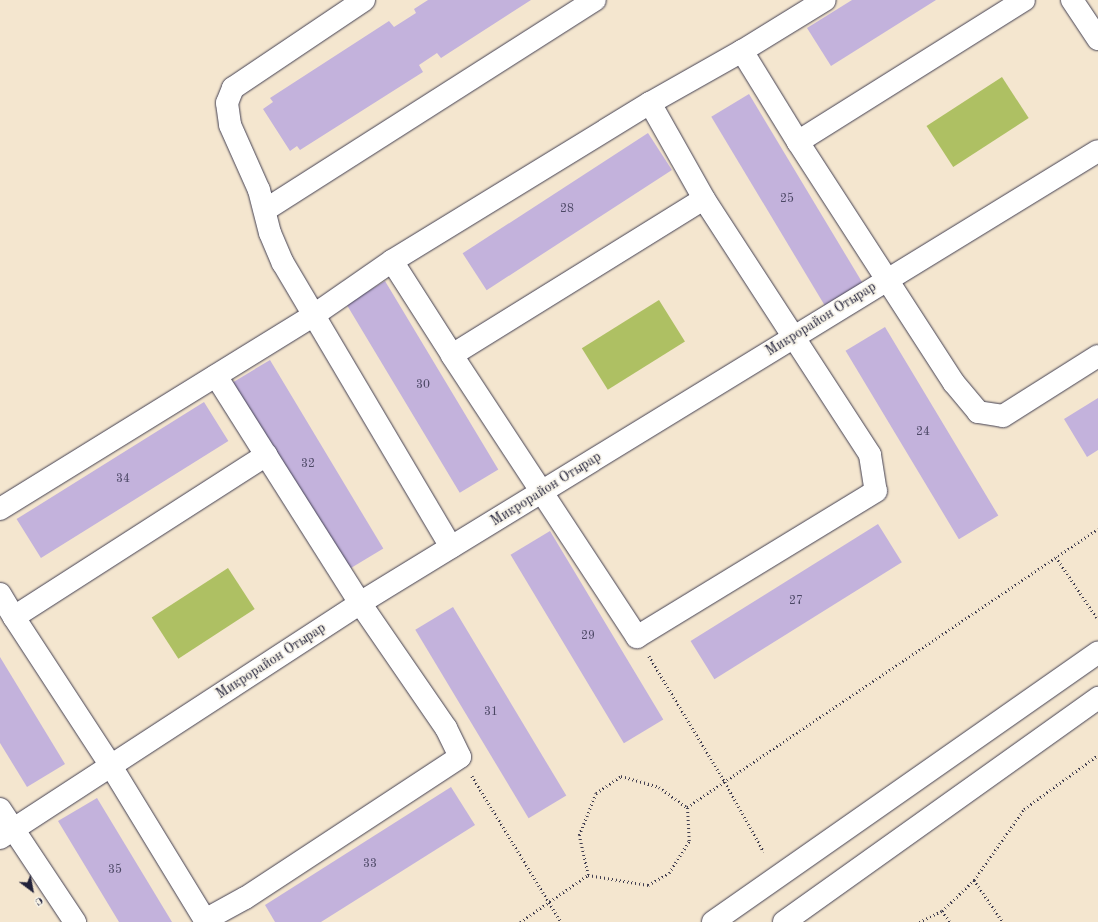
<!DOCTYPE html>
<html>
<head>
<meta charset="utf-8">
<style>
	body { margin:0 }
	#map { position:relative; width:1098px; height:922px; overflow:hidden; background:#f4e6cf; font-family:"Old Standard TT",serif }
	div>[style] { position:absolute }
	.green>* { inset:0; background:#aec063; transform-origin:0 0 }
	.building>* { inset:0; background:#c3b2dc; transform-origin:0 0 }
	.path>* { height:2.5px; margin-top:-1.25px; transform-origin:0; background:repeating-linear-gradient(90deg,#423f51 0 1px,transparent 0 4px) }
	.roads { filter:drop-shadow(0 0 1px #423f51) drop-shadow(0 0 1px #423f51) }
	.minor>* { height:22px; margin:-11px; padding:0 11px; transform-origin:11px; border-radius:11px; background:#fff }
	span { translate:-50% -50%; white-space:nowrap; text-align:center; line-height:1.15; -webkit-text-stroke:3px #f7f3e8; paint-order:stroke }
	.number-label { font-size:12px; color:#4a4663 }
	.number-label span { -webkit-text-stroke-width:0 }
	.street-label { font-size:14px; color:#22223b }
	.north { position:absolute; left:12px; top:870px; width:40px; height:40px; -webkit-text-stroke:3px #f7f3e8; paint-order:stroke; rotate:148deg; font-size:11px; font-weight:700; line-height:16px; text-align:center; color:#22223b }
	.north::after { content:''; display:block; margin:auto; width:14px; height:18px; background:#22223b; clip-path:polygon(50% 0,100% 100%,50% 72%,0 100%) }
</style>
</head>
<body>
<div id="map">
	<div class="green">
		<i style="left:1002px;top:77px;width:49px;height:90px;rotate:57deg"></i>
		<i style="left:659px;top:300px;width:49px;height:91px;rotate:58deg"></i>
		<i style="left:228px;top:568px;width:49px;height:91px;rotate:57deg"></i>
	</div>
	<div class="building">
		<i style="clip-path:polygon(428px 0,531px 0,441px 58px,437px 53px,419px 65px,423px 72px,300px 150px,297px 146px,290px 151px,263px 109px,273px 102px,270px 98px,389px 21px,394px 27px,416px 13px,414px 9px)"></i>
		<i style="clip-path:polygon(852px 0,936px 0,831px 66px,807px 28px)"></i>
		<i style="left:749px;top:94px;width:220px;height:44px;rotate:59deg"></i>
		<i style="left:648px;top:133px;width:44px;height:221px;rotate:57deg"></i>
		<i style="left:385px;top:281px;width:220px;height:45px;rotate:59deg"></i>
		<i style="left:885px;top:327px;width:220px;height:46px;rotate:59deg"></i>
		<i style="left:270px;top:360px;width:220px;height:44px;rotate:59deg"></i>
		<i style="clip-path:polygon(1098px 398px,1098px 450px,1087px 457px,1064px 419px)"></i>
		<i style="left:204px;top:402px;width:46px;height:221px;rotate:58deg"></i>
		<i style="left:878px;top:524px;width:45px;height:221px;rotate:58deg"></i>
		<i style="left:550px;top:531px;width:220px;height:46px;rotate:59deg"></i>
		<i style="left:453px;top:607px;width:220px;height:44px;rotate:59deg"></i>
		<i style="clip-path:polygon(0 657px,65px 764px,27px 787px,0 743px)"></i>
		<i style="clip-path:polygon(451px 787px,475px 825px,321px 922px,275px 922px,265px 905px)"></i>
		<i style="clip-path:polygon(97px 798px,172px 922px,119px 922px,58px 821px)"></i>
	</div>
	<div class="path">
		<i style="left:1056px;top:557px;width:73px;rotate:56.1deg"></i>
		<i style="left:649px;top:656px;width:147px;rotate:58.9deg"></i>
		<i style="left:725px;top:782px;width:80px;rotate:60.9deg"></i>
		<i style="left:472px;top:776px;width:171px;rotate:58.6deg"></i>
		<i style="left:588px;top:875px;width:41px;rotate:-102.7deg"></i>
		<i style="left:579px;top:835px;width:45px;rotate:-68deg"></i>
		<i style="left:596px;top:793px;width:30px;rotate:-34deg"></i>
		<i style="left:621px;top:776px;width:40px;rotate:16deg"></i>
		<i style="left:659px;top:787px;width:34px;rotate:36deg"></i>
		<i style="left:974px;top:880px;width:51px;rotate:55.4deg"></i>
		<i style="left:942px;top:911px;width:14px;rotate:54deg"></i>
		<i style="left:520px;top:922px;width:83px;rotate:-34.7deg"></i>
		<i style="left:588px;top:875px;width:61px;rotate:9.5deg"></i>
		<i style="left:648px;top:885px;width:24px;rotate:-30deg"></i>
		<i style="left:669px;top:873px;width:38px;rotate:-58deg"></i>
		<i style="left:689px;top:841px;width:34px;rotate:-93deg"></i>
		<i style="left:687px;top:807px;width:496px;rotate:-34.1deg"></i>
		<i style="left:919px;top:922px;width:25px;rotate:-26deg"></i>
		<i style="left:942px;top:911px;width:45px;rotate:-44.1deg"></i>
		<i style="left:974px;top:880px;width:87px;rotate:-54.8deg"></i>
		<i style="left:1024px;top:809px;width:92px;rotate:-36.1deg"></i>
	</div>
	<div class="roads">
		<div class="minor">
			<i style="left:364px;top:0;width:158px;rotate:146.1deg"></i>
			<i style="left:233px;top:88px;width:16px;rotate:112deg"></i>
			<i style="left:227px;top:103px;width:22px;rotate:82deg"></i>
			<i style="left:230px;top:125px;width:71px;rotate:66deg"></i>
			<i style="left:259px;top:190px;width:44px;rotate:75.7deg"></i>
			<i style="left:270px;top:233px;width:33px;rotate:67deg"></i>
			<i style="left:283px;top:263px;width:330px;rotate:59.4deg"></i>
			<i style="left:1024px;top:0;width:267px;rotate:147.9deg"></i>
			<i style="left:798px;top:142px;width:287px;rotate:57.1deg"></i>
			<i style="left:954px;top:383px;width:38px;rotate:50deg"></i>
			<i style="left:978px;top:412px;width:25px;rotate:9deg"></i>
			<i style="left:1003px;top:416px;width:112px;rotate:-32.3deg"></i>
			<i style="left:1072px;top:0;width:47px;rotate:56.3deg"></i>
			<i style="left:742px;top:51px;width:107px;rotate:58.4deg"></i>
			<i style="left:650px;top:103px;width:110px;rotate:60.6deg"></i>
			<i style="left:704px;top:199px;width:305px;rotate:57deg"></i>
			<i style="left:870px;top:455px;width:36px;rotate:81deg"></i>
			<i style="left:876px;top:491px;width:280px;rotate:148.6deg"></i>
			<i style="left:637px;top:637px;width:337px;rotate:-123.3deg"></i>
			<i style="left:452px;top:355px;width:296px;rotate:-31.8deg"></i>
			<i style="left:265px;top:210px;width:391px;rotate:-32.5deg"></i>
			<i style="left:392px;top:261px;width:112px;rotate:57.4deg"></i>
			<i style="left:216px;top:376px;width:93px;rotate:57.7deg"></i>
			<i style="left:266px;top:455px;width:175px;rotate:57.6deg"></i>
			<i style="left:360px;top:603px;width:152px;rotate:55.5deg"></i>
			<i style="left:446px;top:728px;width:32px;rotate:64deg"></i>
			<i style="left:460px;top:757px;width:257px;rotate:146.7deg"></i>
			<i style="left:245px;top:898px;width:46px;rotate:151.2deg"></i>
			<i style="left:205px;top:920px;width:180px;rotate:-121.4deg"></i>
			<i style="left:111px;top:766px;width:178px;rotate:-123.1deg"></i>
			<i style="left:14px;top:617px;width:300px;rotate:-32.7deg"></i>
			<i style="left:0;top:509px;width:369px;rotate:-31.7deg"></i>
			<i style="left:314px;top:315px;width:95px;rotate:-34.7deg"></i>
			<i style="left:392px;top:261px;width:303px;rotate:-31.5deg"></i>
			<i style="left:650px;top:103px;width:106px;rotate:-29.5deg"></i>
			<i style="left:742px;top:51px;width:97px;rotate:-31.6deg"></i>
			<i style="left:0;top:594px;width:27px;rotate:59deg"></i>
			<i style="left:0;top:809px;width:136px;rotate:56.4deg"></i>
			<i style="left:0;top:838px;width:430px;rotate:-33.1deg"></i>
			<i style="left:360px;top:603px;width:865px;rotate:-31.49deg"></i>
			<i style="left:713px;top:922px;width:470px;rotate:-35deg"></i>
			<i style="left:784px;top:922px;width:386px;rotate:-35.5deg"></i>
		</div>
	</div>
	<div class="number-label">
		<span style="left:787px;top:200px">25</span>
		<span style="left:567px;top:210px">28</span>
		<span style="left:423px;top:386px">30</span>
		<span style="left:923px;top:433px">24</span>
		<span style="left:308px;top:465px">32</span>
		<span style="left:123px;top:480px">34</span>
		<span style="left:796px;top:602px">27</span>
		<span style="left:588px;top:637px">29</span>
		<span style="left:491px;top:713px">31</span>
		<span style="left:370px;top:865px">33</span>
		<span style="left:115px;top:871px">35</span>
	</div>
	<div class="street-label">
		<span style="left:821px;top:319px;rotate:-32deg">Микрорайон Отырар</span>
		<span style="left:546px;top:489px;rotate:-32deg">Микрорайон Отырар</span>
		<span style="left:271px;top:661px;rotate:-33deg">Микрорайон Отырар</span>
	</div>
	<div class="north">С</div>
</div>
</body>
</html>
